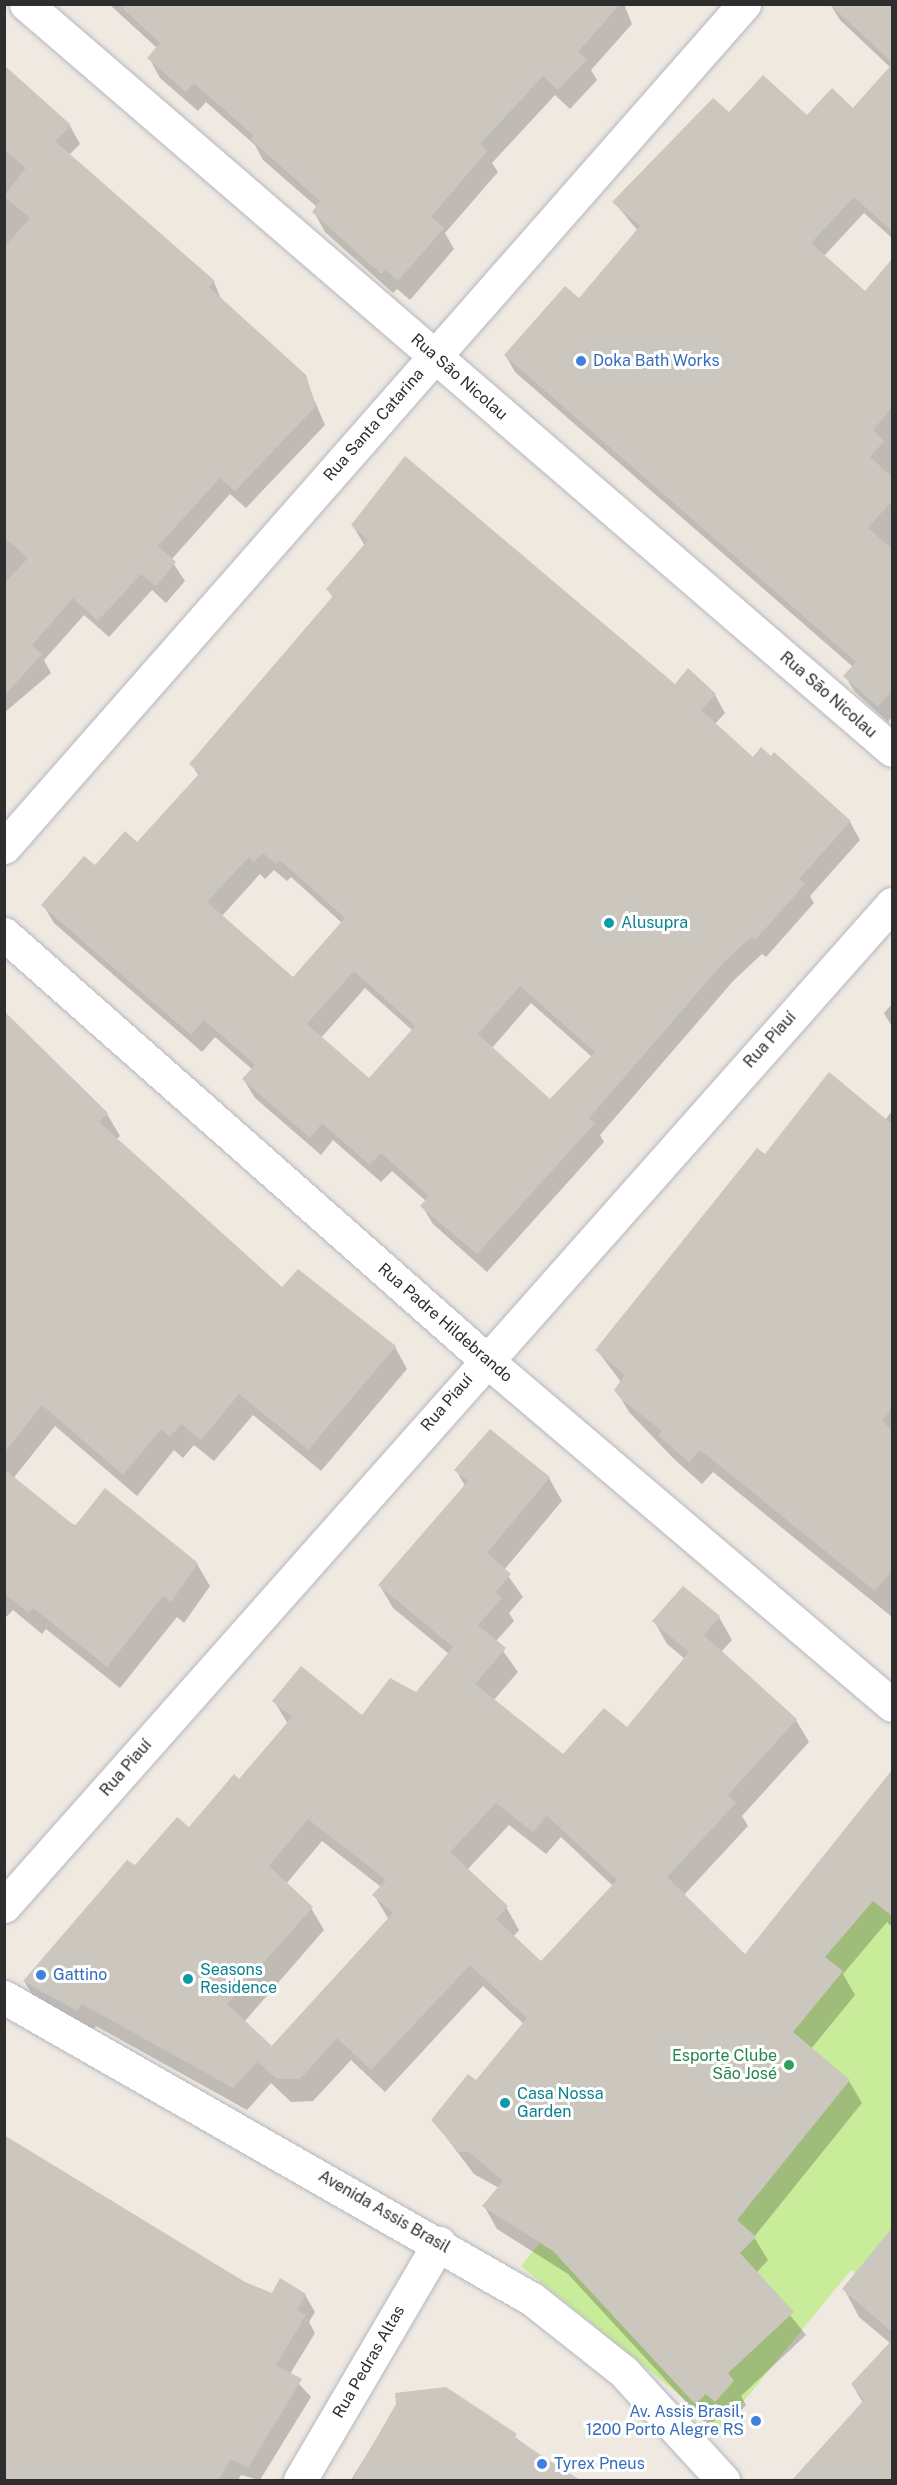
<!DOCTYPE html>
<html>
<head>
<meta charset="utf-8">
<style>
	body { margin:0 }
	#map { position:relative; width:897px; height:2485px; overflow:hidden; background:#efe9e1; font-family:"Public Sans",sans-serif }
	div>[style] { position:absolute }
	.pitch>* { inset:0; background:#c9ec9a }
	.shadow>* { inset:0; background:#0003 }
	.building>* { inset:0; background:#cbc7bf }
	.roads { filter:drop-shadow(0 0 2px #b4b7c1) drop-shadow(0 0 2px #b4b7c1) }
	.street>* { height:33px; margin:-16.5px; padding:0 16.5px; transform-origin:16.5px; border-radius:16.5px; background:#fff }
	.secondary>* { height:33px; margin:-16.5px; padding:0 16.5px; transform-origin:16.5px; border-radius:16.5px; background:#fff }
	.dots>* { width:16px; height:16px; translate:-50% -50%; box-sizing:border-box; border:3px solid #fff; border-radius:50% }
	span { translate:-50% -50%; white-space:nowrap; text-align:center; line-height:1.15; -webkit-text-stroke:6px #fff; paint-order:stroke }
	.shop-label { font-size:16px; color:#366cbe }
	.left { translate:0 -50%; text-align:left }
	.right { translate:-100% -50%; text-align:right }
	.street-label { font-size:16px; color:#2e2e2e }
	.culture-label { font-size:16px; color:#0d838f }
	.leisure-label { font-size:16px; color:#27864d }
	.frame { position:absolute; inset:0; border:6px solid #2e2e2e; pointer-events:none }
</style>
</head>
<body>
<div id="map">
	<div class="pitch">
		<i style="clip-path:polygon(892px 1811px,892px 2304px,851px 2270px,721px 2429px,521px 2266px)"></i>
	</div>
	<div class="shadow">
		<i style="clip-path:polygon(109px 4px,624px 4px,632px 24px,591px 70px,597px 80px,570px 109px,555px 95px,492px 163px,498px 172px,445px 233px,454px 249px,410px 300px,397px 289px,393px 293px,325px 232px,314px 212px,317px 207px,263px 160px,255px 145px,206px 102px,198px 111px,160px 78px,149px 58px,157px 48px)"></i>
		<i style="clip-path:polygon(830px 4px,892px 4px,892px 238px,864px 213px,824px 256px,865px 293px,892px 261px,892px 717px,888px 722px,855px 692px,845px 676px,853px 667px,515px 372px,506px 356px,579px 300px,638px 231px,614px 202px,729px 114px,807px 117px,854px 110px,891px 68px,840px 20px)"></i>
		<i style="clip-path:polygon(4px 70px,70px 126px,80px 144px,69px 155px,214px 282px,222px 301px,304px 376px,325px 425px,246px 508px,230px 494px,171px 560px,185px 581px,166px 603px,152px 590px,109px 637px,84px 615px,44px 660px,51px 673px,4px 713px)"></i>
		<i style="clip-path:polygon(evenodd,353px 526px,675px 687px,715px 695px,725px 713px,715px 724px,753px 759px,850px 822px,860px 840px,810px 896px,814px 903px,766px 957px,762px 954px,734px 980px,600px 1135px,604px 1142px,487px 1272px,433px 1224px,422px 1206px,426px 1201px,392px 1171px,381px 1182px,333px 1140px,321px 1155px,255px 1098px,244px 1080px,253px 1070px,215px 1037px,202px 1052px,54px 923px,43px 905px,137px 844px,199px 776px,191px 764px,333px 598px,328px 589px,365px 546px,353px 526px,274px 870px,287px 881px,291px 877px,342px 923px,293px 979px,221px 917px,260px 874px,265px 879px,274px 870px,353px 526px,365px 988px,413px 1031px,369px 1080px,321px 1038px,365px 988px,353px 526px,531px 1003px,592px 1057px,551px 1101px,492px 1048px,531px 1003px)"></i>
		<i style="clip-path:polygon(892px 1004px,892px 1027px,884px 1013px)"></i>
		<i style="clip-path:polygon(4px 1013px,107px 1114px,120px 1136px,116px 1140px,282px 1289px,395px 1347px,407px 1369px,321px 1471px,253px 1415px,214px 1461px,194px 1445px,183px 1458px,174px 1450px,137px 1496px,55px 1426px,4px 1490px)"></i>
		<i style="clip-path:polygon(892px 1111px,892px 1617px,713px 1472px,702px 1484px,673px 1458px,629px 1412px,616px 1390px,621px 1382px,597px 1350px,765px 1157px,885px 1120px)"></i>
		<i style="clip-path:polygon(evenodd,490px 1431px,549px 1478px,562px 1501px,504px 1570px,523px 1597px,509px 1613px,514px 1621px,496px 1641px,518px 1672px,493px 1701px,563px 1756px,628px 1729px,685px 1659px,667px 1644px,654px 1621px,719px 1617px,732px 1640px,721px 1652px,796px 1720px,809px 1742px,742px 1816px,748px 1826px,684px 1895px,745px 1956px,892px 1773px,892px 1927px,887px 1922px,843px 1974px,855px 1995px,811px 2049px,849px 2081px,862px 2103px,754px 2237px,768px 2260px,756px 2273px,806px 2335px,741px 2396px,746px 2405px,728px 2424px,720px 2416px,708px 2426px,568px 2274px,497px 2229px,484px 2206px,499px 2188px,474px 2174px,433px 2120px,476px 2082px,524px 2024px,483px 1986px,385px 2092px,351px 2060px,313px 2101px,291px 2102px,271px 2083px,247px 2110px,96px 2026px,90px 2033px,37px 2003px,24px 1981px,135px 1867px,189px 1829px,239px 1781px,288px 1724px,274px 1701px,362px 1718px,416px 1694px,449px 1654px,393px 1608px,380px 1586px,465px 1486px,456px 1470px,490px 1431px,509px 1825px,546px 1854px,561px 1837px,613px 1886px,542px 1963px,513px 1937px,519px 1930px,506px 1907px,467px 1870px,509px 1825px,490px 1431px,322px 1841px,381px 1887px,374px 1895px,389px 1920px,271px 2048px,244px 2022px,324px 1930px,311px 1908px,286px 1884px,322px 1841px)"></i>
		<i style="clip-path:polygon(4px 1502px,197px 1564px,210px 1586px,184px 1623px,177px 1617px,120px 1688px,46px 1629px,42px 1634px,13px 1610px,4px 1619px)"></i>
		<i style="clip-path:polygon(12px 2141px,245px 2283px,273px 2295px,305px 2295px,315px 2312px,309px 2322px,315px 2333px,290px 2374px,311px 2397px,260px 2480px,241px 2475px,238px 2480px,4px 2480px)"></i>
		<i style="clip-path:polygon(889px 2235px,892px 2239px,892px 2480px,809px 2480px,863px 2403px,852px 2384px,891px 2344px,859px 2317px,844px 2289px)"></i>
		<i style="clip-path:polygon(446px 2388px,551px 2463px,565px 2480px,351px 2480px,398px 2404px)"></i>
	</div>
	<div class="building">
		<i style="clip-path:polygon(118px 4px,620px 4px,578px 52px,587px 59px,558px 90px,543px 76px,480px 144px,487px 151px,431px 217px,444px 228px,398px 281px,385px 270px,381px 274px,312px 212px,320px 201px,250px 139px,254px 136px,194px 83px,186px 92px,147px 58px,160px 43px)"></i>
		<i style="clip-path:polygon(829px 4px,892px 4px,892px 63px,863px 35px)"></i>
		<i style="clip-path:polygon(892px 64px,892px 231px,854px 197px,811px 243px,865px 291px,892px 259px,892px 407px,873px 430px,884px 441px,870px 457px,892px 477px,892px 501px,868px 528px,892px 549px,892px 690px,878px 707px,843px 676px,856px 662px,504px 355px,565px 286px,579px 298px,640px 226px,612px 202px,713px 98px,729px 112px,763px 75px,807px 115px,832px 88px,853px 108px)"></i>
		<i style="clip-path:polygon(4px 65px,71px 125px,55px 141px,215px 281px,209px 287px,306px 375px,316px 406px,235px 491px,220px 478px,158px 546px,176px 562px,156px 586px,141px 574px,98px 621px,73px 598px,32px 645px,42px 654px,4px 696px,4px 584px,28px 558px,4px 537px,4px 247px,30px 218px,4px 196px,26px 168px,4px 149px)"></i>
		<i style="clip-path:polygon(evenodd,405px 456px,675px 684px,688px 668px,716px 694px,701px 710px,753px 757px,761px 747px,771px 756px,774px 752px,851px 821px,799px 879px,805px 884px,755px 940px,751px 937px,724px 962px,589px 1118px,595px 1123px,477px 1254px,420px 1206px,429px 1196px,381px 1153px,370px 1165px,322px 1123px,310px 1138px,242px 1079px,255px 1065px,204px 1020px,191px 1035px,41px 905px,84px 856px,95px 865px,125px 831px,137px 842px,200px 773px,189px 764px,333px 596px,326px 589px,368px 540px,351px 525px,405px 456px,263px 853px,276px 864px,280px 860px,345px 918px,293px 977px,207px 902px,249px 857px,254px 862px,263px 853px,405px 456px,354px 971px,415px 1026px,369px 1078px,307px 1024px,354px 971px,405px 456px,520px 986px,595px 1052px,550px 1099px,478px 1034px,520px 986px)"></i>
		<i style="clip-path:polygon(4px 1011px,108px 1113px,99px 1122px,282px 1287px,298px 1269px,396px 1346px,308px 1450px,239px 1394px,201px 1440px,181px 1424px,170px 1437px,161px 1429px,123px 1475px,42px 1405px,4px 1453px)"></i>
		<i style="clip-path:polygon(829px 1072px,892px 1124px,892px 1408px,882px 1421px,892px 1430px,892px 1570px,875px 1591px,700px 1450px,689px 1462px,658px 1435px,662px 1431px,621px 1399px,614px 1390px,625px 1375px,595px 1350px,757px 1148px,765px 1154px)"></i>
		<i style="clip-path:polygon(evenodd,490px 1429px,550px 1477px,487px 1553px,511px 1574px,495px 1592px,502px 1598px,478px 1625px,506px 1648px,475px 1684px,563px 1754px,604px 1708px,627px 1727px,698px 1641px,689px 1652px,652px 1621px,683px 1586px,720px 1616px,704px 1635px,797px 1719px,728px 1795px,736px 1803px,667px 1877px,745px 1954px,892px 1770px,892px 1916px,873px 1901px,825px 1957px,843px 1971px,793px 2032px,850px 2080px,737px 2220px,756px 2237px,740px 2253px,794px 2312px,728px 2373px,734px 2381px,715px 2402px,706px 2394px,695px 2404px,553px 2251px,482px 2206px,503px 2181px,469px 2152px,459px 2152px,431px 2120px,468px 2074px,476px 2080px,527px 2018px,470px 1965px,371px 2070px,337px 2038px,300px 2079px,277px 2079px,257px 2062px,393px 1913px,372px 1895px,386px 1880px,308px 1819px,269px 1866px,313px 1907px,227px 2004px,272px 2046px,233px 2088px,82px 2004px,77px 2011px,23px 1981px,127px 1860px,135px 1865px,177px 1817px,189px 1827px,234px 1774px,239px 1779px,292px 1717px,272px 1701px,301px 1666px,362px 1715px,390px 1678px,416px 1692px,453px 1647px,378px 1585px,468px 1481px,454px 1470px,490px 1429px,496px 1803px,533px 1832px,547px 1816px,617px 1880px,541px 1961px,496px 1919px,508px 1906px,450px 1852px,496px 1803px)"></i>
		<i style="clip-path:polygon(4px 1469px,75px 1526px,105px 1488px,198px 1563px,171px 1602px,163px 1596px,107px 1667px,33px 1608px,29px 1613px,4px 1593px)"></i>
		<i style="clip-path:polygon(4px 2135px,245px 2282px,272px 2293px,280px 2278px,306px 2294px,297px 2310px,306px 2315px,276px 2365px,302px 2379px,248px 2468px,231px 2459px,218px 2481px,4px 2481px)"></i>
		<i style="clip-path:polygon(892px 2228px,892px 2332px,842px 2289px)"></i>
		<i style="clip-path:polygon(892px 2340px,892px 2481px,791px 2481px,864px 2400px,851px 2384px)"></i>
		<i style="clip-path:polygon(446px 2387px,517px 2434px,514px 2438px,582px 2481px,352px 2481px,396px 2404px,395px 2393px)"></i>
	</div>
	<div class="roads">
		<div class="street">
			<i style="left:4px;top:847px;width:1122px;rotate:-48.72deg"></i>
			<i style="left:4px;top:934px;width:642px;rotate:41.46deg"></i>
			<i style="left:485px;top:1359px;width:534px;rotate:40.37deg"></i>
			<i style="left:4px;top:1906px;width:1339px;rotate:-48.45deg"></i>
			<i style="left:300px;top:2480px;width:275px;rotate:-59.6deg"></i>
		</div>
		<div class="secondary">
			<i style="left:26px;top:4px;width:1143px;rotate:40.74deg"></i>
			<i style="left:4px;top:1997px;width:608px;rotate:29.77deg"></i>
			<i style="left:532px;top:2299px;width:117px;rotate:38.4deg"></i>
			<i style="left:624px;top:2372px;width:147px;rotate:47.5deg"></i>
		</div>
	</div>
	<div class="dots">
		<i style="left:581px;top:361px;background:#3f7fe0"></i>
		<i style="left:609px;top:923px;background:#0f9aa8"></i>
		<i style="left:41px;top:1975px;background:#3f7fe0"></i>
		<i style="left:188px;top:1979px;background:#0f9aa8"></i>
		<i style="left:789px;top:2065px;background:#2e9e5b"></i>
		<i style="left:505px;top:2103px;background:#0f9aa8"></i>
		<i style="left:756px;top:2421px;background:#3f7fe0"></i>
		<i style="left:542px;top:2464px;background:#3f7fe0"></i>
	</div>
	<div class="shop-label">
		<span class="left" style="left:593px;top:361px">Doka Bath Works</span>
		<span class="left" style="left:53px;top:1975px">Gattino</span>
		<span class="right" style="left:744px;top:2421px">Av. Assis Brasil,<br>1200 Porto Alegre RS</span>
		<span class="left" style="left:554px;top:2464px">Tyrex Pneus</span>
	</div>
	<div class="street-label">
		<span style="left:459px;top:377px;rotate:41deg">Rua São Nicolau</span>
		<span style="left:374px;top:425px;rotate:-49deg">Rua Santa Catarina</span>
		<span style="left:828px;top:695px;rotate:41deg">Rua São Nicolau</span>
		<span style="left:770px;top:1040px;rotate:-48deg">Rua Piauí</span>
		<span style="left:445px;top:1323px;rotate:41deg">Rua Padre Hildebrando</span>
		<span style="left:447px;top:1403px;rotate:-49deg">Rua Piauí</span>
		<span style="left:126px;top:1768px;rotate:-49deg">Rua Piauí</span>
		<span style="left:384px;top:2212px;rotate:30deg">Avenida Assis Brasil</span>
		<span style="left:369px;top:2362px;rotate:-60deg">Rua Pedras Altas</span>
	</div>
	<div class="culture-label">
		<span class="left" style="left:621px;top:923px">Alusupra</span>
		<span class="left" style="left:200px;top:1979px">Seasons<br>Residence</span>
		<span class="left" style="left:517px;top:2103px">Casa Nossa<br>Garden</span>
	</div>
	<div class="leisure-label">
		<span class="right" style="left:777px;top:2065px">Esporte Clube<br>São José</span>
	</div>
	<div class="frame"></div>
</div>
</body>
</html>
